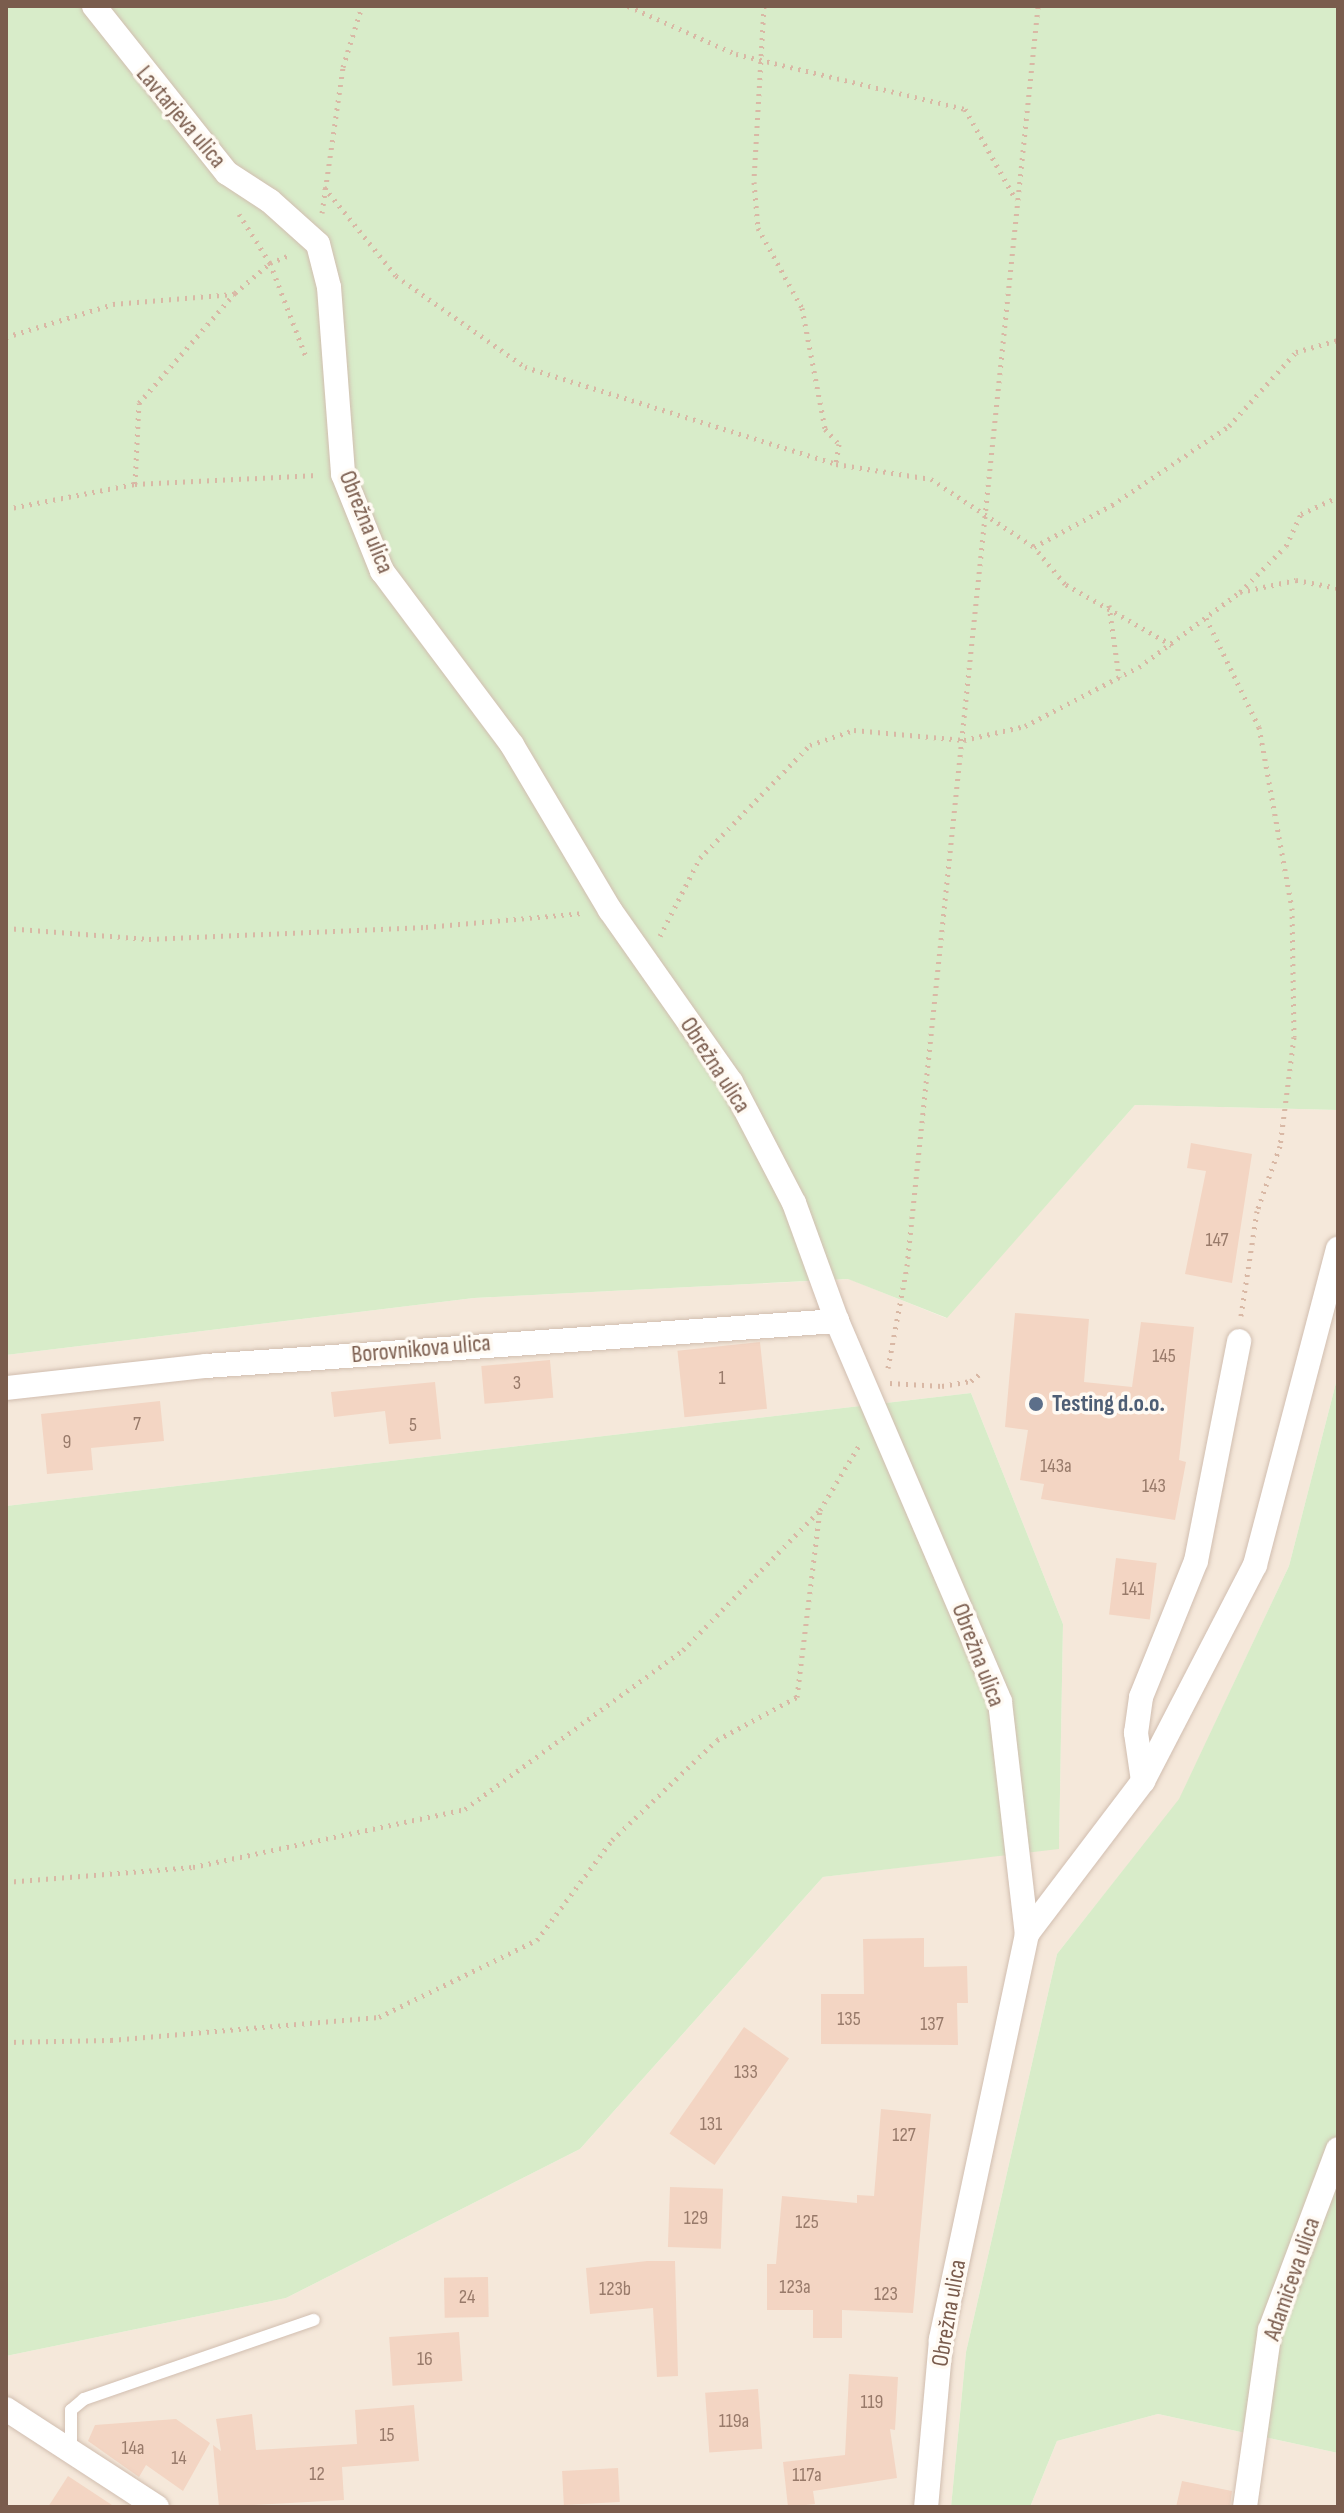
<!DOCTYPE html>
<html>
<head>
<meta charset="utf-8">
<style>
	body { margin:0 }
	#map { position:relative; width:1344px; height:2513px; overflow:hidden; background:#fdf6ec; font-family:"Sofia Sans Condensed",sans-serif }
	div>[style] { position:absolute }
	.residential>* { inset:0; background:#f5e8da }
	.green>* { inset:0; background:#d8ecc9 }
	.building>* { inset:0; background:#f3d5c3; transform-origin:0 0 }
	.path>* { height:5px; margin-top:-2.5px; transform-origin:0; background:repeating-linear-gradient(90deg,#d9b8a5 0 2px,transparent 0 8px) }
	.roads { filter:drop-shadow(0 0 2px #d1beb0) drop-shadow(0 0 2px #d1beb0) }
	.lane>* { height:12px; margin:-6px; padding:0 6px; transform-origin:6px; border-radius:6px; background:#fff }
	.street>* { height:24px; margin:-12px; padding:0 12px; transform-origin:12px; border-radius:12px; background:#fff }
	.dots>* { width:22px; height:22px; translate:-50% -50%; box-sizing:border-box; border:4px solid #fffaf3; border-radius:50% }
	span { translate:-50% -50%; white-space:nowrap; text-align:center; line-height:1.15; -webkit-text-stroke:7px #fffaf3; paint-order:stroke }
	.number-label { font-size:20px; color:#987a6a }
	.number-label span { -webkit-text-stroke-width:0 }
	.street-label { font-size:24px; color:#7a5c4d }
	.service-label { font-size:24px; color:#4e5e75; font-weight:700 }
	.left { translate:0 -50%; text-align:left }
	.frame { position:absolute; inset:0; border:8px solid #7a5c4d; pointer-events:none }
</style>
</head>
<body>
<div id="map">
	<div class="residential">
		<i style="clip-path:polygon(1135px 1105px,1338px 1110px,1338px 1375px,1289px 1566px,1179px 1800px,1057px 1954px,966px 2352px,951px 2507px,6px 2507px,6px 2356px,286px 2298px,580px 2149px,823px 1877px,1059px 1848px,1063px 1624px,971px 1393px,6px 1506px,6px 1355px,474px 1298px,849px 1279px,946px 1318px)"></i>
		<i style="clip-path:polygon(1158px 2414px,1338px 2453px,1338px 2507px,1030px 2507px,1057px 2441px)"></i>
	</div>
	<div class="green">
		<i style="clip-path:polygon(6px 6px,1338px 6px,1338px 1110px,1135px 1105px,947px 1318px,848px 1279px,474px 1298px,6px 1355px)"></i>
		<i style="clip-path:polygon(1338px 1375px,1338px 2453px,1158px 2414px,1057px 2441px,1030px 2507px,951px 2507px,966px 2352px,1057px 1954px,1179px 1799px,1289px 1566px)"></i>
		<i style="clip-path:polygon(971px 1393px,1063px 1624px,1059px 1849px,823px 1877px,580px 2149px,286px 2298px,6px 2356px,6px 1506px)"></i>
	</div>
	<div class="building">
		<i style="clip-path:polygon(1191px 1143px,1252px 1154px,1232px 1283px,1185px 1274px,1206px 1171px,1187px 1168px)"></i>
		<i style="clip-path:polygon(1015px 1313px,1089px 1319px,1084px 1382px,1132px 1387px,1141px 1322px,1194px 1327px,1179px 1460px,1186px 1462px,1175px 1520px,1041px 1499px,1044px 1484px,1020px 1480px,1028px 1430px,1005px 1427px)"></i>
		<i style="left:760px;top:1342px;width:67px;height:83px;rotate:84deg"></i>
		<i style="left:550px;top:1360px;width:38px;height:69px;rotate:85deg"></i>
		<i style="clip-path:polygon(435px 1382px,441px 1439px,389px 1444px,385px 1411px,334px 1417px,331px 1392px)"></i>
		<i style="clip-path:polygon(160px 1401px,164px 1441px,91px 1448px,93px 1470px,47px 1474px,41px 1414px)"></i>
		<i style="left:1116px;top:1558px;width:41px;height:57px;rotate:7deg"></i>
		<i style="clip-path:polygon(924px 1938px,924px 1967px,967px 1966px,968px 2003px,957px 2003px,958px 2045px,821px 2044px,821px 1994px,864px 1994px,863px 1939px)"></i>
		<i style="left:744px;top:2027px;width:55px;height:130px;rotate:35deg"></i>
		<i style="clip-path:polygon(881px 2109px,931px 2114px,913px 2313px,842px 2310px,842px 2338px,813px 2338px,813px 2310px,767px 2310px,767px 2264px,776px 2264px,782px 2196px,857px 2203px,857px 2195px,874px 2196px)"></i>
		<i style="left:670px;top:2187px;width:53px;height:60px;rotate:2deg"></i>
		<i style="clip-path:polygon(647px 2261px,675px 2261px,678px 2376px,657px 2377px,653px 2308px,590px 2314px,586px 2268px)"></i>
		<i style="left:488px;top:2277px;width:40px;height:44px;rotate:89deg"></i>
		<i style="left:459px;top:2332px;width:49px;height:70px;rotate:86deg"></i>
		<i style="clip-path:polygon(849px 2374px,898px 2377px,895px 2430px,890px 2429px,897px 2478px,813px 2491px,815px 2504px,788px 2507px,783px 2462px,845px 2455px)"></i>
		<i style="left:758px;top:2389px;width:60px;height:53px;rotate:86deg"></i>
		<i style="clip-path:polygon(414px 2405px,419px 2461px,342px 2467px,344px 2500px,219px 2507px,213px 2445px,221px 2451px,216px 2419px,252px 2414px,256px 2450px,357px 2444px,355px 2410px)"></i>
		<i style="clip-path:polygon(176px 2419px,210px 2443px,183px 2491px,146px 2465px,139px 2477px,88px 2441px,95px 2425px)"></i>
		<i style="left:618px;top:2468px;width:34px;height:56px;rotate:87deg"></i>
		<i style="clip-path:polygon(68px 2476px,115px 2507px,48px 2507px)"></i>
		<i style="clip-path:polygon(1182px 2481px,1232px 2491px,1230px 2507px,1176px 2507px)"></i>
	</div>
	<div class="path">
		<i style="left:628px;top:6px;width:118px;rotate:24deg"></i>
		<i style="left:736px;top:54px;width:236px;rotate:13.5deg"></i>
		<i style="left:965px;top:109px;width:104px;rotate:60.7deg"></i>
		<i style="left:764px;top:6px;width:176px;rotate:93.3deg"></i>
		<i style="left:754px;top:182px;width:46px;rotate:85deg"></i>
		<i style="left:758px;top:228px;width:91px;rotate:61.2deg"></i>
		<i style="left:802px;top:308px;width:123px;rotate:79.2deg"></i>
		<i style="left:825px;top:429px;width:21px;rotate:47deg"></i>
		<i style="left:839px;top:444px;width:20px;rotate:99deg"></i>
		<i style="left:324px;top:187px;width:114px;rotate:51deg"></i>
		<i style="left:396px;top:276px;width:158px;rotate:35.2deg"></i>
		<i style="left:525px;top:367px;width:326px;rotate:17.3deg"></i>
		<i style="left:836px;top:464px;width:96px;rotate:9deg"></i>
		<i style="left:931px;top:479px;width:123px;rotate:33.4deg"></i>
		<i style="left:322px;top:213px;width:148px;rotate:-81.8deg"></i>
		<i style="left:343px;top:67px;width:64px;rotate:-72.7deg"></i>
		<i style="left:239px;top:214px;width:58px;rotate:57.7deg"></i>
		<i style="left:270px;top:263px;width:101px;rotate:69deg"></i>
		<i style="left:6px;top:337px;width:112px;rotate:-17.1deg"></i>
		<i style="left:113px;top:304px;width:121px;rotate:-4.7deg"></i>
		<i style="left:135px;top:484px;width:182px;rotate:-2.8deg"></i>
		<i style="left:6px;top:509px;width:131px;rotate:-11deg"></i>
		<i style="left:135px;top:484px;width:81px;rotate:-87.2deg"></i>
		<i style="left:139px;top:403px;width:146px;rotate:-48.9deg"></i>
		<i style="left:235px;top:293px;width:46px;rotate:-40.6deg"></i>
		<i style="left:270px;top:263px;width:22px;rotate:-22deg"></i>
		<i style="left:1240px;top:592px;width:65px;rotate:-45deg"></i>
		<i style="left:1286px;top:546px;width:35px;rotate:-65deg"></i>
		<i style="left:1301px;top:514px;width:41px;rotate:-24.7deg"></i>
		<i style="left:1109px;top:605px;width:73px;rotate:82.1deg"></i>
		<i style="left:1206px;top:618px;width:121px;rotate:64.1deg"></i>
		<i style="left:1259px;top:727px;width:184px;rotate:79.7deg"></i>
		<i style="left:1292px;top:908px;width:129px;rotate:89.1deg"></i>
		<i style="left:1294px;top:1037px;width:110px;rotate:97.3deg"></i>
		<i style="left:1280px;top:1146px;width:69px;rotate:109.5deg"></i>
		<i style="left:1257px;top:1211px;width:106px;rotate:98.7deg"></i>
		<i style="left:1172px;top:645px;width:123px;rotate:-150.3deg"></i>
		<i style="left:1065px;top:584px;width:48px;rotate:-130deg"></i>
		<i style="left:1034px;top:547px;width:89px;rotate:-28.3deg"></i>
		<i style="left:1112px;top:505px;width:141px;rotate:-34deg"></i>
		<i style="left:1229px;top:426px;width:100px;rotate:-47.8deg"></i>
		<i style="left:1296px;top:352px;width:44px;rotate:-15.9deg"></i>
		<i style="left:6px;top:928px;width:143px;rotate:4.4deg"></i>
		<i style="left:149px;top:939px;width:277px;rotate:-2.5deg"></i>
		<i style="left:426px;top:927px;width:159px;rotate:-5.1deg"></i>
		<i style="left:660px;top:936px;width:88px;rotate:-62.9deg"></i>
		<i style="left:700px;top:858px;width:158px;rotate:-45.8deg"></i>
		<i style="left:810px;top:745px;width:46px;rotate:-18.8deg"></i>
		<i style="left:854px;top:730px;width:110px;rotate:5.2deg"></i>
		<i style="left:964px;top:740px;width:63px;rotate:-12.9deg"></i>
		<i style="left:1025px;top:726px;width:128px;rotate:-27.4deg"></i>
		<i style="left:1139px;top:667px;width:126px;rotate:-36.6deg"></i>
		<i style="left:1240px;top:592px;width:57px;rotate:-12.1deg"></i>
		<i style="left:1296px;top:580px;width:43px;rotate:10.8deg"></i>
		<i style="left:888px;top:1368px;width:104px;rotate:-79.4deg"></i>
		<i style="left:907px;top:1266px;width:1267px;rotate:-84.06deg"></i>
		<i style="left:890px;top:1383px;width:52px;rotate:3.3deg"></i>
		<i style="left:942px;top:1386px;width:29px;rotate:-10deg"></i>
		<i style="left:971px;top:1381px;width:14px;rotate:-39deg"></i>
		<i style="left:6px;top:1882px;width:188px;rotate:-4.6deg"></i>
		<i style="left:193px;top:1867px;width:278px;rotate:-12deg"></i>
		<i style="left:465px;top:1809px;width:270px;rotate:-36.1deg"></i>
		<i style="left:683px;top:1650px;width:196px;rotate:-45.6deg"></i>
		<i style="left:820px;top:1510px;width:77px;rotate:-58.8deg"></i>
		<i style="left:6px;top:2042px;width:105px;rotate:-1.1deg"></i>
		<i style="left:111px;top:2040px;width:269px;rotate:-4.9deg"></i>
		<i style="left:379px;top:2017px;width:176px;rotate:-26deg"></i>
		<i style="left:537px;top:1940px;width:125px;rotate:-53.1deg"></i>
		<i style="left:612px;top:1840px;width:145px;rotate:-43.6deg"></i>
		<i style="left:717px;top:1740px;width:91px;rotate:-28.3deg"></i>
		<i style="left:797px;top:1697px;width:187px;rotate:-83deg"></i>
	</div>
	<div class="roads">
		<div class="lane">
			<i style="left:71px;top:2447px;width:37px;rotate:-90deg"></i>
			<i style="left:71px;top:2410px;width:17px;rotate:-40deg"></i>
			<i style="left:84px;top:2399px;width:243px;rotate:-19deg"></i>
		</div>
		<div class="street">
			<i style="left:94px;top:6px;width:213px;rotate:51.5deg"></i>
			<i style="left:227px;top:173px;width:51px;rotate:33.1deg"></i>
			<i style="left:270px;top:201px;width:64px;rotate:41.9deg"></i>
			<i style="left:318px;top:244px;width:44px;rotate:75.7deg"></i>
			<i style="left:329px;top:287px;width:188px;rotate:85.7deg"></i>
			<i style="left:343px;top:474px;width:105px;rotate:68.1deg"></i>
			<i style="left:382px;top:571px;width:217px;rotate:53.2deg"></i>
			<i style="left:512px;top:745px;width:192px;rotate:59.3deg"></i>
			<i style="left:610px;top:910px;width:210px;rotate:54.9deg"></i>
			<i style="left:731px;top:1082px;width:136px;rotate:62.5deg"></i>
			<i style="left:794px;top:1203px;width:126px;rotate:70deg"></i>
			<i style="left:837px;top:1321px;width:414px;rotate:66.8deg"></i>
			<i style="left:1000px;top:1702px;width:234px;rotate:83.4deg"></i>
			<i style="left:1027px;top:1934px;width:415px;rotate:102deg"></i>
			<i style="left:941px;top:2340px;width:168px;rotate:95.1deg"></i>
			<i style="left:6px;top:1388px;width:201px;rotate:-6.3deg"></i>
			<i style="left:206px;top:1366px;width:633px;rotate:-4.08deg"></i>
			<i style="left:1143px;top:1781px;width:49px;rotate:-98.3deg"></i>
			<i style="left:1136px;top:1733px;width:36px;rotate:-82deg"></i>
			<i style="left:1141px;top:1697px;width:147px;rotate:-68deg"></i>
			<i style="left:1196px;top:1561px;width:224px;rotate:-78.9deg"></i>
			<i style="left:1027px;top:1934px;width:192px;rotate:-52.8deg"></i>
			<i style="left:1143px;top:1781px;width:243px;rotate:-62.6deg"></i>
			<i style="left:1255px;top:1565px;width:327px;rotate:-75.3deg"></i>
			<i style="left:6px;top:2409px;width:180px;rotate:33deg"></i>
			<i style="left:1245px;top:2507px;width:179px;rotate:-82deg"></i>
			<i style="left:1270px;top:2330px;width:193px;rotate:-69.4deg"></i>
		</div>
	</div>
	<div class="dots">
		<i style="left:1036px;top:1404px;background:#5c6f8a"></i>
	</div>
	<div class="number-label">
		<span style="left:1217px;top:1240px">147</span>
		<span style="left:1164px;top:1356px">145</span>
		<span style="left:722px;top:1378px">1</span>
		<span style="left:517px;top:1383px">3</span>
		<span style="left:137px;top:1424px">7</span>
		<span style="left:413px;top:1425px">5</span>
		<span style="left:67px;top:1442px">9</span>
		<span style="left:1056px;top:1466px">143a</span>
		<span style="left:1154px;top:1486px">143</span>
		<span style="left:1133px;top:1589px">141</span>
		<span style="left:849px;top:2019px">135</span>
		<span style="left:932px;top:2024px">137</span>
		<span style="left:746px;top:2072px">133</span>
		<span style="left:711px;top:2124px">131</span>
		<span style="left:904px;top:2135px">127</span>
		<span style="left:696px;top:2218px">129</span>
		<span style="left:807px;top:2222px">125</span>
		<span style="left:795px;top:2287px">123a</span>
		<span style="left:615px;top:2289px">123b</span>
		<span style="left:886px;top:2294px">123</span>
		<span style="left:467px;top:2297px">24</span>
		<span style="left:425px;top:2359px">16</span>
		<span style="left:872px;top:2402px">119</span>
		<span style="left:734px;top:2421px">119a</span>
		<span style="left:387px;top:2435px">15</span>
		<span style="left:133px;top:2448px">14a</span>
		<span style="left:179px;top:2458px">14</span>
		<span style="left:317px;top:2474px">12</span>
		<span style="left:807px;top:2475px">117a</span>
	</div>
	<div class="street-label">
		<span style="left:181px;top:117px;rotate:50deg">Lavtarjeva ulica</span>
		<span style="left:366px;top:522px;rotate:68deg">Obrežna ulica</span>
		<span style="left:715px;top:1065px;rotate:57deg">Obrežna ulica</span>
		<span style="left:421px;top:1349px;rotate:-5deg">Borovnikova ulica</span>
		<span style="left:978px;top:1655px;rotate:69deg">Obrežna ulica</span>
		<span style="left:1292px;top:2279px;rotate:-71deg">Adamičeva ulica</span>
		<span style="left:949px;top:2313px;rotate:-80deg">Obrežna ulica</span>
	</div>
	<div class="service-label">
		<span class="left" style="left:1052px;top:1404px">Testing d.o.o.</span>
	</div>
	<div class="frame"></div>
</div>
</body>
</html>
